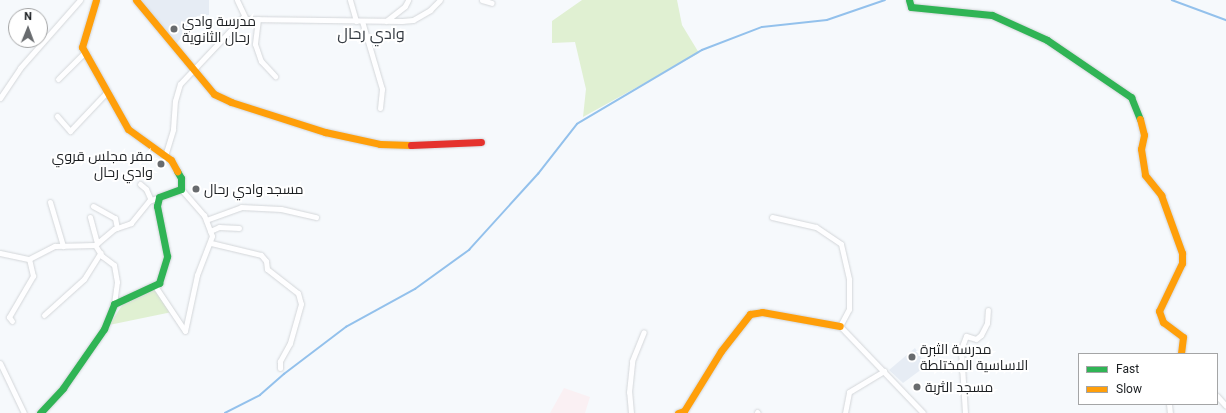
<!DOCTYPE html>
<html>
<head>
<meta charset="utf-8">
<style>
	body { margin:0 }
	#map { position:relative; width:1226px; height:413px; overflow:hidden; background:#f6f9fc; font-family:Roboto,Cairo,sans-serif }
	div>[style] { position:absolute }
	.built>* { inset:0; background:#e6ecf4 }
	.industrial>* { inset:0; background:#faf0f3 }
	.green>* { inset:0; background:#e0f0d2 }
	.stream>* { height:1.5px; margin:-0.75px; padding:0 0.75px; transform-origin:0.75px; border-radius:0.75px; background:#93c1ec }
	.roads { filter:drop-shadow(0 0 1px #d3d6d9) drop-shadow(0 0 1px #d3d6d9) }
	.street>* { height:5px; margin:-2.5px; padding:0 2.5px; transform-origin:2.5px; border-radius:2.5px; background:#fefeff }
	.fast>* { height:7px; margin:-3.5px; padding:0 3.5px; transform-origin:3.5px; border-radius:3.5px; background:#30b455 }
	.slow>* { height:7px; margin:-3.5px; padding:0 3.5px; transform-origin:3.5px; border-radius:3.5px; background:#ff9f0a }
	.jam>* { height:7px; margin:-3.5px; padding:0 3.5px; transform-origin:3.5px; border-radius:3.5px; background:#e5322d }
	.dots>* { width:11px; height:11px; translate:-50% -50%; box-sizing:border-box; border:2px solid #fff; border-radius:50% }
	span { translate:-50% -50%; white-space:nowrap; text-align:center; line-height:1.15; -webkit-text-stroke:4px #fff; paint-order:stroke }
	.poi-label { font-size:14px; color:#1b1e21 }
	.left { translate:0 -50%; text-align:left }
	.right { translate:-100% -50%; text-align:right }
	.quarter-label { font-size:16px; color:#353b42 }
	.legend { position:absolute; left:1078px; top:353px; width:140px; height:52px; box-sizing:border-box; background:#fff; border:1px solid #a4a5a6; margin:0; padding:5px 7px; list-style:none; font-size:12px; color:#1b1e21 }
	.legend li { display:flex; align-items:center; gap:8px; height:20px }
	.legend b { width:20px; border:1px solid #a4a5a6 }
	.north { position:absolute; left:8px; top:8px; width:40px; height:40px; box-sizing:border-box; background:#fff; border:1px solid #a4a5a6; border-radius:50%; rotate:1deg; font-size:11px; font-weight:700; line-height:16px; text-align:center; color:#1b1e21 }
	.north::after { content:''; display:block; margin:auto; width:14px; height:18px; background:#686b6e; clip-path:polygon(50% 0,100% 100%,50% 72%,0 100%) }
</style>
</head>
<body>
<div id="map">
	<div class="built">
		<i style="clip-path:polygon(140px 0,209px 0,209px 15px,197px 16px,174px 47px)"></i>
		<i style="clip-path:polygon(915px 348px,926px 366px,903px 383px,889px 370px)"></i>
	</div>
	<div class="industrial">
		<i style="clip-path:polygon(564px 388px,590px 397px,585px 413px,550px 413px)"></i>
	</div>
	<div class="green">
		<i style="clip-path:polygon(582px 0,677px 0,682px 25px,699px 53px,583px 117px,586px 89px,575px 42px,552px 43px,552px 21px)"></i>
		<i style="clip-path:polygon(157px 288px,172px 312px,109px 325px,125px 301px)"></i>
	</div>
	<div class="stream">
		<i style="left:1172px;top:0;width:58px;rotate:20.3deg"></i>
		<i style="left:225px;top:413px;width:39px;rotate:-27deg"></i>
		<i style="left:260px;top:395px;width:32px;rotate:-41deg"></i>
		<i style="left:284px;top:374px;width:78px;rotate:-37.2deg"></i>
		<i style="left:346px;top:327px;width:79px;rotate:-28.8deg"></i>
		<i style="left:415px;top:289px;width:67px;rotate:-35.8deg"></i>
		<i style="left:469px;top:250px;width:103px;rotate:-47.8deg"></i>
		<i style="left:538px;top:174px;width:63px;rotate:-52deg"></i>
		<i style="left:577px;top:124px;width:145px;rotate:-30.6deg"></i>
		<i style="left:702px;top:50px;width:64px;rotate:-21deg"></i>
		<i style="left:762px;top:27px;width:65px;rotate:-6.1deg"></i>
		<i style="left:827px;top:20px;width:61px;rotate:-19deg"></i>
	</div>
	<div class="roads">
		<div class="street">
			<i style="left:237px;top:0;width:21px;rotate:65deg"></i>
			<i style="left:246px;top:19px;width:156px;rotate:0.7deg"></i>
			<i style="left:402px;top:21px;width:11px;rotate:-5deg"></i>
			<i style="left:413px;top:20px;width:20px;rotate:-30deg"></i>
			<i style="left:430px;top:10px;width:14px;rotate:-45deg"></i>
			<i style="left:350px;top:0;width:22px;rotate:74deg"></i>
			<i style="left:482px;top:0;width:10px;rotate:17deg"></i>
			<i style="left:258px;top:19px;width:25px;rotate:97deg"></i>
			<i style="left:255px;top:44px;width:18px;rotate:71deg"></i>
			<i style="left:261px;top:61px;width:21px;rotate:47deg"></i>
			<i style="left:362px;top:21px;width:71px;rotate:73.6deg"></i>
			<i style="left:382px;top:89px;width:19px;rotate:96deg"></i>
			<i style="left:386px;top:21px;width:24px;rotate:-38deg"></i>
			<i style="left:405px;top:6px;width:7px;rotate:-63deg"></i>
			<i style="left:58px;top:79px;width:38px;rotate:-45deg"></i>
			<i style="left:0;top:98px;width:36px;rotate:-56deg"></i>
			<i style="left:20px;top:68px;width:91px;rotate:-48.6deg"></i>
			<i style="left:57px;top:116px;width:20px;rotate:49deg"></i>
			<i style="left:70px;top:131px;width:54px;rotate:-46.5deg"></i>
			<i style="left:165px;top:156px;width:28px;rotate:-73deg"></i>
			<i style="left:173px;top:129px;width:28px;rotate:-86deg"></i>
			<i style="left:175px;top:101px;width:18px;rotate:-74deg"></i>
			<i style="left:180px;top:84px;width:93px;rotate:-46.7deg"></i>
			<i style="left:140px;top:184px;width:8px;rotate:40deg"></i>
			<i style="left:146px;top:189px;width:12px;rotate:66deg"></i>
			<i style="left:181px;top:189px;width:35px;rotate:49deg"></i>
			<i style="left:204px;top:215px;width:22px;rotate:69deg"></i>
			<i style="left:212px;top:236px;width:42px;rotate:111deg"></i>
			<i style="left:197px;top:275px;width:57px;rotate:102.1deg"></i>
			<i style="left:50px;top:202px;width:46px;rotate:73.5deg"></i>
			<i style="left:93px;top:206px;width:25px;rotate:29deg"></i>
			<i style="left:115px;top:218px;width:10px;rotate:79deg"></i>
			<i style="left:90px;top:217px;width:27px;rotate:75deg"></i>
			<i style="left:772px;top:217px;width:45px;rotate:12.8deg"></i>
			<i style="left:816px;top:227px;width:30px;rotate:34deg"></i>
			<i style="left:841px;top:244px;width:36px;rotate:77deg"></i>
			<i style="left:849px;top:279px;width:30px;rotate:90deg"></i>
			<i style="left:849px;top:309px;width:19px;rotate:118deg"></i>
			<i style="left:840px;top:326px;width:120px;rotate:46.3deg"></i>
			<i style="left:206px;top:220px;width:37px;rotate:-20deg"></i>
			<i style="left:241px;top:207px;width:40px;rotate:2.9deg"></i>
			<i style="left:281px;top:209px;width:36px;rotate:13deg"></i>
			<i style="left:210px;top:231px;width:10px;rotate:-24deg"></i>
			<i style="left:219px;top:227px;width:20px;rotate:3deg"></i>
			<i style="left:211px;top:243px;width:51px;rotate:13.5deg"></i>
			<i style="left:261px;top:255px;width:8px;rotate:50deg"></i>
			<i style="left:266px;top:261px;width:8px;rotate:83deg"></i>
			<i style="left:267px;top:269px;width:39px;rotate:38deg"></i>
			<i style="left:298px;top:293px;width:11px;rotate:75deg"></i>
			<i style="left:301px;top:304px;width:41px;rotate:105.8deg"></i>
			<i style="left:290px;top:343px;width:21px;rotate:119deg"></i>
			<i style="left:280px;top:361px;width:7px;rotate:90deg"></i>
			<i style="left:95px;top:245px;width:25px;rotate:-40deg"></i>
			<i style="left:114px;top:229px;width:18px;rotate:-19deg"></i>
			<i style="left:131px;top:223px;width:28px;rotate:-51deg"></i>
			<i style="left:149px;top:201px;width:11px;rotate:-22deg"></i>
			<i style="left:0;top:253px;width:30px;rotate:12deg"></i>
			<i style="left:29px;top:259px;width:29px;rotate:-27deg"></i>
			<i style="left:55px;top:246px;width:40px;rotate:-1.4deg"></i>
			<i style="left:95px;top:245px;width:13px;rotate:58deg"></i>
			<i style="left:102px;top:256px;width:15px;rotate:37deg"></i>
			<i style="left:114px;top:265px;width:17px;rotate:80deg"></i>
			<i style="left:117px;top:282px;width:22px;rotate:98deg"></i>
			<i style="left:155px;top:286px;width:54px;rotate:56.3deg"></i>
			<i style="left:44px;top:315px;width:54px;rotate:-42deg"></i>
			<i style="left:84px;top:279px;width:31px;rotate:-58deg"></i>
			<i style="left:12px;top:321px;width:5px;rotate:-127deg"></i>
			<i style="left:9px;top:317px;width:48px;rotate:-59.7deg"></i>
			<i style="left:33px;top:276px;width:17px;rotate:-103deg"></i>
			<i style="left:0;top:363px;width:55px;rotate:64.4deg"></i>
			<i style="left:1217px;top:396px;width:13px;rotate:48deg"></i>
			<i style="left:1169px;top:404px;width:9px;rotate:84deg"></i>
			<i style="left:757px;top:412px;width:1px;rotate:45deg"></i>
			<i style="left:631px;top:413px;width:21px;rotate:-95deg"></i>
			<i style="left:629px;top:392px;width:31px;rotate:-84deg"></i>
			<i style="left:632px;top:361px;width:31px;rotate:-68deg"></i>
			<i style="left:845px;top:413px;width:21px;rotate:-79deg"></i>
			<i style="left:849px;top:392px;width:41px;rotate:-31deg"></i>
			<i style="left:965px;top:413px;width:64px;rotate:-93.6deg"></i>
			<i style="left:961px;top:349px;width:14px;rotate:-69deg"></i>
			<i style="left:966px;top:336px;width:10px;rotate:17deg"></i>
			<i style="left:976px;top:339px;width:6px;rotate:-39deg"></i>
			<i style="left:981px;top:335px;width:13px;rotate:-63deg"></i>
			<i style="left:987px;top:323px;width:13px;rotate:-86deg"></i>
		</div>
		<div class="fast">
			<i style="left:909px;top:0;width:7px;rotate:74deg"></i>
			<i style="left:911px;top:7px;width:81px;rotate:5.6deg"></i>
			<i style="left:992px;top:15px;width:60px;rotate:24.4deg"></i>
			<i style="left:1047px;top:40px;width:102px;rotate:34.2deg"></i>
			<i style="left:1131px;top:97px;width:24px;rotate:68deg"></i>
			<i style="left:40px;top:413px;width:34px;rotate:-47deg"></i>
			<i style="left:63px;top:388px;width:72px;rotate:-55.2deg"></i>
			<i style="left:104px;top:329px;width:27px;rotate:-68deg"></i>
			<i style="left:114px;top:304px;width:50px;rotate:-25deg"></i>
			<i style="left:159px;top:283px;width:28px;rotate:-73deg"></i>
			<i style="left:167px;top:256px;width:51px;rotate:-101.3deg"></i>
			<i style="left:157px;top:206px;width:9px;rotate:-77deg"></i>
			<i style="left:159px;top:197px;width:23px;rotate:-20deg"></i>
			<i style="left:181px;top:189px;width:11px;rotate:-90deg"></i>
			<i style="left:181px;top:178px;width:8px;rotate:-120deg"></i>
		</div>
		<div class="slow">
			<i style="left:96px;top:0;width:49px;rotate:106.6deg"></i>
			<i style="left:82px;top:47px;width:94px;rotate:60.7deg"></i>
			<i style="left:128px;top:129px;width:53px;rotate:35.8deg"></i>
			<i style="left:171px;top:160px;width:13px;rotate:61deg"></i>
			<i style="left:136px;top:0;width:122px;rotate:50.3deg"></i>
			<i style="left:214px;top:94px;width:19px;rotate:25deg"></i>
			<i style="left:231px;top:102px;width:99px;rotate:17.7deg"></i>
			<i style="left:325px;top:132px;width:56px;rotate:12.3deg"></i>
			<i style="left:380px;top:144px;width:31px;rotate:2deg"></i>
			<i style="left:1140px;top:119px;width:16px;rotate:76deg"></i>
			<i style="left:1144px;top:135px;width:14px;rotate:102deg"></i>
			<i style="left:1141px;top:149px;width:26px;rotate:81deg"></i>
			<i style="left:1145px;top:175px;width:26px;rotate:51deg"></i>
			<i style="left:1161px;top:195px;width:62px;rotate:70.1deg"></i>
			<i style="left:1182px;top:253px;width:10px;rotate:90deg"></i>
			<i style="left:1182px;top:263px;width:53px;rotate:115.6deg"></i>
			<i style="left:1159px;top:311px;width:12px;rotate:70deg"></i>
			<i style="left:1163px;top:322px;width:25px;rotate:37deg"></i>
			<i style="left:1183px;top:337px;width:17px;rotate:97deg"></i>
			<i style="left:678px;top:413px;width:6px;rotate:-18deg"></i>
			<i style="left:684px;top:411px;width:70px;rotate:-58.3deg"></i>
			<i style="left:721px;top:351px;width:47px;rotate:-51.9deg"></i>
			<i style="left:750px;top:314px;width:12px;rotate:-9deg"></i>
			<i style="left:762px;top:312px;width:79px;rotate:10.2deg"></i>
		</div>
		<div class="jam">
			<i style="left:411px;top:145px;width:70px;rotate:-2.5deg"></i>
		</div>
	</div>
	<div class="dots">
		<i style="left:174px;top:29px;background:#686b6e"></i>
		<i style="left:161px;top:164px;background:#686b6e"></i>
		<i style="left:196px;top:189px;background:#686b6e"></i>
		<i style="left:912px;top:357px;background:#686b6e"></i>
		<i style="left:917px;top:387px;background:#686b6e"></i>
	</div>
	<div class="poi-label">
		<span class="left" style="left:182px;top:29px">مدرسة وادي<br>رحال الثانوية</span>
		<span class="right" style="left:153px;top:164px">مقر مجلس قروي<br>وادي رحال</span>
		<span class="left" style="left:204px;top:189px">مسجد وادي رحال</span>
		<span class="left" style="left:920px;top:357px">مدرسة الثبرة<br>الاساسية المختلطة</span>
		<span class="left" style="left:925px;top:387px">مسجد الثربة</span>
	</div>
	<div class="quarter-label">
		<span style="left:371px;top:34px">وادي رحال</span>
	</div>
	<ul class="legend">
	<li><b style="height:5px;background:#30b455"></b>Fast</li>
	<li><b style="height:5px;background:#ff9f0a"></b>Slow</li>
	</ul>
	<div class="north">N</div>
</div>
</body>
</html>
